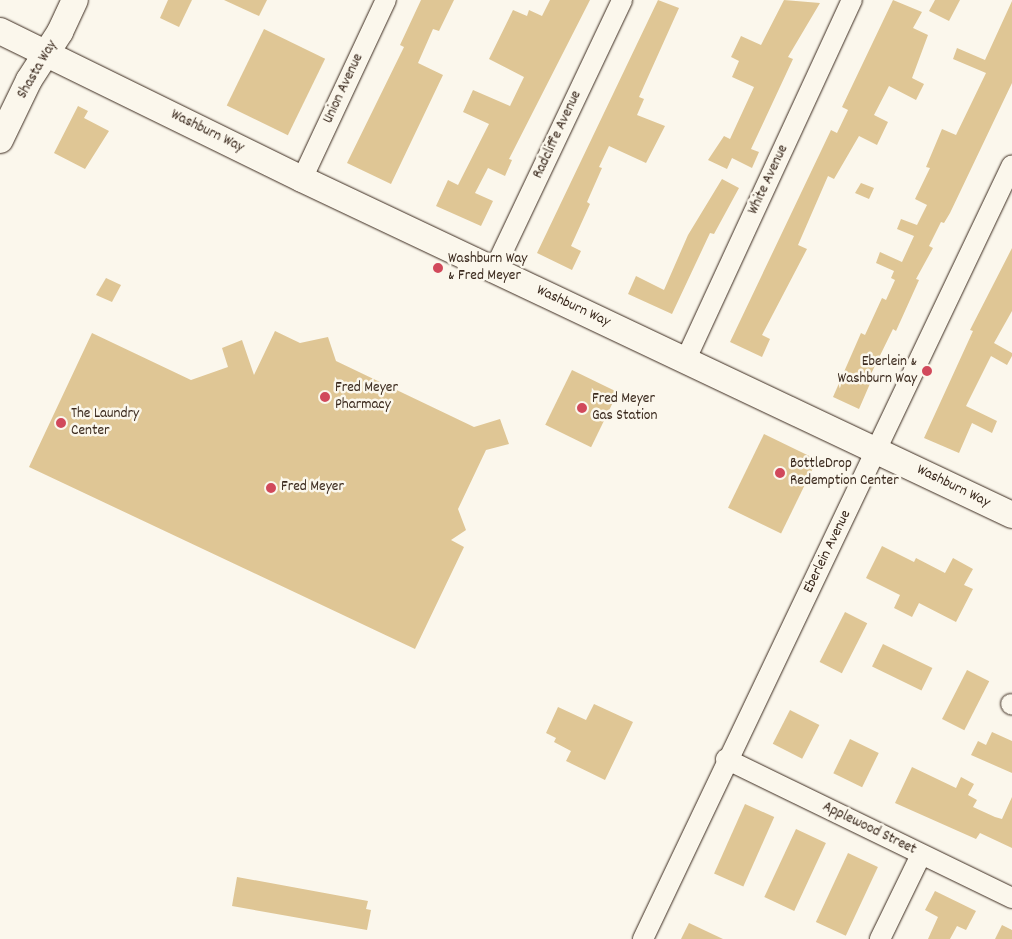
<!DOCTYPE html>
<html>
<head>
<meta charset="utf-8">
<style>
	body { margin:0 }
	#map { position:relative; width:1012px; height:939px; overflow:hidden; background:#fbf7ec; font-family:Dekko,sans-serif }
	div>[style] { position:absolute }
	.building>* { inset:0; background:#dfc695; transform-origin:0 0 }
	.roads { filter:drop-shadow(0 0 1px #3b2a1e) drop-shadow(0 0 1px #3b2a1e) }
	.minor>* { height:20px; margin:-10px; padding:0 10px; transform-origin:10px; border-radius:10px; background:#fbf7ec }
	.major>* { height:26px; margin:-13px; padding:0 13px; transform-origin:13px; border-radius:13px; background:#fbf7ec }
	.dots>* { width:14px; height:14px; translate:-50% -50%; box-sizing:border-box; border:2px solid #fbf7ec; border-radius:50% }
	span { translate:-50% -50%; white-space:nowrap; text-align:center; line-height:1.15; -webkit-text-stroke:5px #fbf7ec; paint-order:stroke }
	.street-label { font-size:15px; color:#3b2a1e }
	.poi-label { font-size:15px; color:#3b2a1e }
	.left { translate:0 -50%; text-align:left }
	.right { translate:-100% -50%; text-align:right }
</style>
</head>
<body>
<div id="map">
	<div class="building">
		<i style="clip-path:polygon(168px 0,192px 0,179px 27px,160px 18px)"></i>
		<i style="clip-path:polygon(224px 0,267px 0,259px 16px)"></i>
		<i style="clip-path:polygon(421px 0,454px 0,439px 31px,433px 29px,418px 63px,443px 75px,391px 184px,347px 163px,404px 47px,400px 45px)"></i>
		<i style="clip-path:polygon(550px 0,590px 0,509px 159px,512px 160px,505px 176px,488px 168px,475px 193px,493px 201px,481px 226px,436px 206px,448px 180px,458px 185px,489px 124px,463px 112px,473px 90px,510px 106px,524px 77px,489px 59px,513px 10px,527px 16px,529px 10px,542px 16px)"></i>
		<i style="clip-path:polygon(658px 0,679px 8px,639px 97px,644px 99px,637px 115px,665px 126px,646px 163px,609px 146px,599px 167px,602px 168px,587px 202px,590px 204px,571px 246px,581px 251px,572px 270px,537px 253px)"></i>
		<i style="clip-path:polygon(784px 0,820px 3px,788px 57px,793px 59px,751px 149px,759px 152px,752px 168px,732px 158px,727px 169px,708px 160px,724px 136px,730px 139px,754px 87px,732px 77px,739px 61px,731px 57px,741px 36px,761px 45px)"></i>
		<i style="clip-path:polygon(893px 0,922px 12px,913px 28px,928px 35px,912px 78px,924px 84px,916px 100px,889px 86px,874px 115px,888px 122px,877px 145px,859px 136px,834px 179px,828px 176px,798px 245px,807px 249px,762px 335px,770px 339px,762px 357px,730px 342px,831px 130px,837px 133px,848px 110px,842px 107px)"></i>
		<i style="clip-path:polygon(935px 0,960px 0,949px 21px,929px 11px)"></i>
		<i style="clip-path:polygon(1012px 1px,1012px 83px,950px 213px,944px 223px,941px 222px,929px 246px,933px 248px,916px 279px,919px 280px,896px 331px,893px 329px,869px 378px,872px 379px,859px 409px,833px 397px,861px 333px,865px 335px,882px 298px,886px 300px,895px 280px,891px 278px,894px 271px,876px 263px,880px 252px,902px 262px,914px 236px,897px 229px,901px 219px,917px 225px,927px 205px,915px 199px,930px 168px,926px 167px,942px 129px,956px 135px,986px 73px,953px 59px,957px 48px,985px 60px)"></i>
		<i style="left:264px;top:29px;width:68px;height:85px;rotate:26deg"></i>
		<i style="clip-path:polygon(78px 106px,88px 111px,84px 118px,109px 131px,85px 169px,54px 153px)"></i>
		<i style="clip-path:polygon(722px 179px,739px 188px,714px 234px,710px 233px,672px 314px,628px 294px,636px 276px,664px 290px,688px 235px)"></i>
		<i style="clip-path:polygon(861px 183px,874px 188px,869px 199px,855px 193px)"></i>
		<i style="clip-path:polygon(1012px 248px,1012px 311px,994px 343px,1012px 353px,1012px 356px,1007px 365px,991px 356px,966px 406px,997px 421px,992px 433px,972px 423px,959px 453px,924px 438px,973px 331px,970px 330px)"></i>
		<i style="clip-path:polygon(106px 278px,121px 285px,112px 302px,96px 295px)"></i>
		<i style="clip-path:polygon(275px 331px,300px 343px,328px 337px,336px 361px,474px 427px,500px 419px,509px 444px,486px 450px,458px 509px,466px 530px,451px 540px,464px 547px,415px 649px,29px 467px,92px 333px,191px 380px,228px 367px,222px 348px,242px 340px,254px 375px)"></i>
		<i style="left:572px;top:370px;width:51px;height:61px;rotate:26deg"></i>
		<i style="left:764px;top:434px;width:59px;height:82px;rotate:26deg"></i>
		<i style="clip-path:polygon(882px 546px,914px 562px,916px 558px,945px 573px,953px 558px,973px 569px,964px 585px,973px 589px,956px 622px,919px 603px,912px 617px,894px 608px,900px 595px,866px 578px)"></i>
		<i style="left:845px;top:612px;width:25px;height:56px;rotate:27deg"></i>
		<i style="left:883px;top:644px;width:55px;height:25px;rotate:26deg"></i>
		<i style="left:967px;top:670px;width:25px;height:55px;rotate:27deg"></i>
		<i style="clip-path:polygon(594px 704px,633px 722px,605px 780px,566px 761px,571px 751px,554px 742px,556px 738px,546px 733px,558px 707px,586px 720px)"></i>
		<i style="left:790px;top:710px;width:33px;height:38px;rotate:27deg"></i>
		<i style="clip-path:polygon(992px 732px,1012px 741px,1012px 773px,971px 755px,978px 741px,986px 745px)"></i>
		<i style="left:850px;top:739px;width:32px;height:38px;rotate:26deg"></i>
		<i style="clip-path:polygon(912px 767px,956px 788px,961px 777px,974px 784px,968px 795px,977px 800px,973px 807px,995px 817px,1002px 819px,1012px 797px,1012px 848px,980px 833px,976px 839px,895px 803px)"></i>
		<i style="left:745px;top:804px;width:32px;height:76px;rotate:24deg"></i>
		<i style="left:796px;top:829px;width:33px;height:75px;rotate:25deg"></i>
		<i style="left:848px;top:853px;width:33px;height:76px;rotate:25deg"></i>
		<i style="clip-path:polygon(237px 877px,368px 901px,366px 909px,371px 910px,367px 930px,232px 906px)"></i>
		<i style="clip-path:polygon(935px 891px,976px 911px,966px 930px,957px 926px,950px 939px,928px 939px,938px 917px,925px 910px)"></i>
		<i style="clip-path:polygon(689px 923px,723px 939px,681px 939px)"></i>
		<i style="clip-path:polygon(1002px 925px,1012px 930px,1012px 939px,995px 939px)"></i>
	</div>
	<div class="roads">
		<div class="minor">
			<i style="left:302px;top:179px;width:198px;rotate:-64.9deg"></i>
			<i style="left:494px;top:270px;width:299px;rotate:-64.6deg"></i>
			<i style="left:686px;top:359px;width:396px;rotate:-65.2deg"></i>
			<i style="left:1011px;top:704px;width:1px;rotate:45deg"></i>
			<i style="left:726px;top:759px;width:318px;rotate:25.9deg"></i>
			<i style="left:643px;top:939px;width:857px;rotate:-64.51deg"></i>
			<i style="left:880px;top:939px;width:93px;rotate:-64deg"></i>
		</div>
		<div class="major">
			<i style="left:0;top:31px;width:336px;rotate:26.1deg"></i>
			<i style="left:302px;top:179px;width:785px;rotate:25.33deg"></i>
			<i style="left:0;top:140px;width:67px;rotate:-64.2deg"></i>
			<i style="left:29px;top:80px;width:57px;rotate:-57.1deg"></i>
			<i style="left:60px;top:32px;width:35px;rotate:-65deg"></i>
		</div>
	</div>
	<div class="dots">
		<i style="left:438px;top:268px;background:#d1495b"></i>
		<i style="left:927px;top:371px;background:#d1495b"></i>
		<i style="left:325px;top:397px;background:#d1495b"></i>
		<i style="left:582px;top:408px;background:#d1495b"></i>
		<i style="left:61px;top:423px;background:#d1495b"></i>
		<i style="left:780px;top:473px;background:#d1495b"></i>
		<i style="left:271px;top:488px;background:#d1495b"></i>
	</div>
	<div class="street-label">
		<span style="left:38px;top:70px;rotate:-60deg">Shasta Way</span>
		<span style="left:344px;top:89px;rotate:-65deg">Union Avenue</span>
		<span style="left:207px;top:132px;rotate:26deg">Washburn Way</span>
		<span style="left:558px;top:135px;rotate:-65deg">Radcliffe Avenue</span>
		<span style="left:769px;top:180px;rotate:-65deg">White Avenue</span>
		<span style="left:573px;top:307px;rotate:25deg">Washburn Way</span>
		<span style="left:953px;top:487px;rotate:26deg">Washburn Way</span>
		<span style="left:828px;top:552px;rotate:-64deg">Eberlein Avenue</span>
		<span style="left:869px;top:829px;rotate:26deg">Applewood Street</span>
	</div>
	<div class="poi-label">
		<span class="left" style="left:448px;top:268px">Washburn Way<br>&amp; Fred Meyer</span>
		<span class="right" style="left:917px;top:371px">Eberlein &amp;<br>Washburn Way</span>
		<span class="left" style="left:335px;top:397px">Fred Meyer<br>Pharmacy</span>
		<span class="left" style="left:592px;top:408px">Fred Meyer<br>Gas Station</span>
		<span class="left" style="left:71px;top:423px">The Laundry<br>Center</span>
		<span class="left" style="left:790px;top:473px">BottleDrop<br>Redemption Center</span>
		<span class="left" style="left:281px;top:488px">Fred Meyer</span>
	</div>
</div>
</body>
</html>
